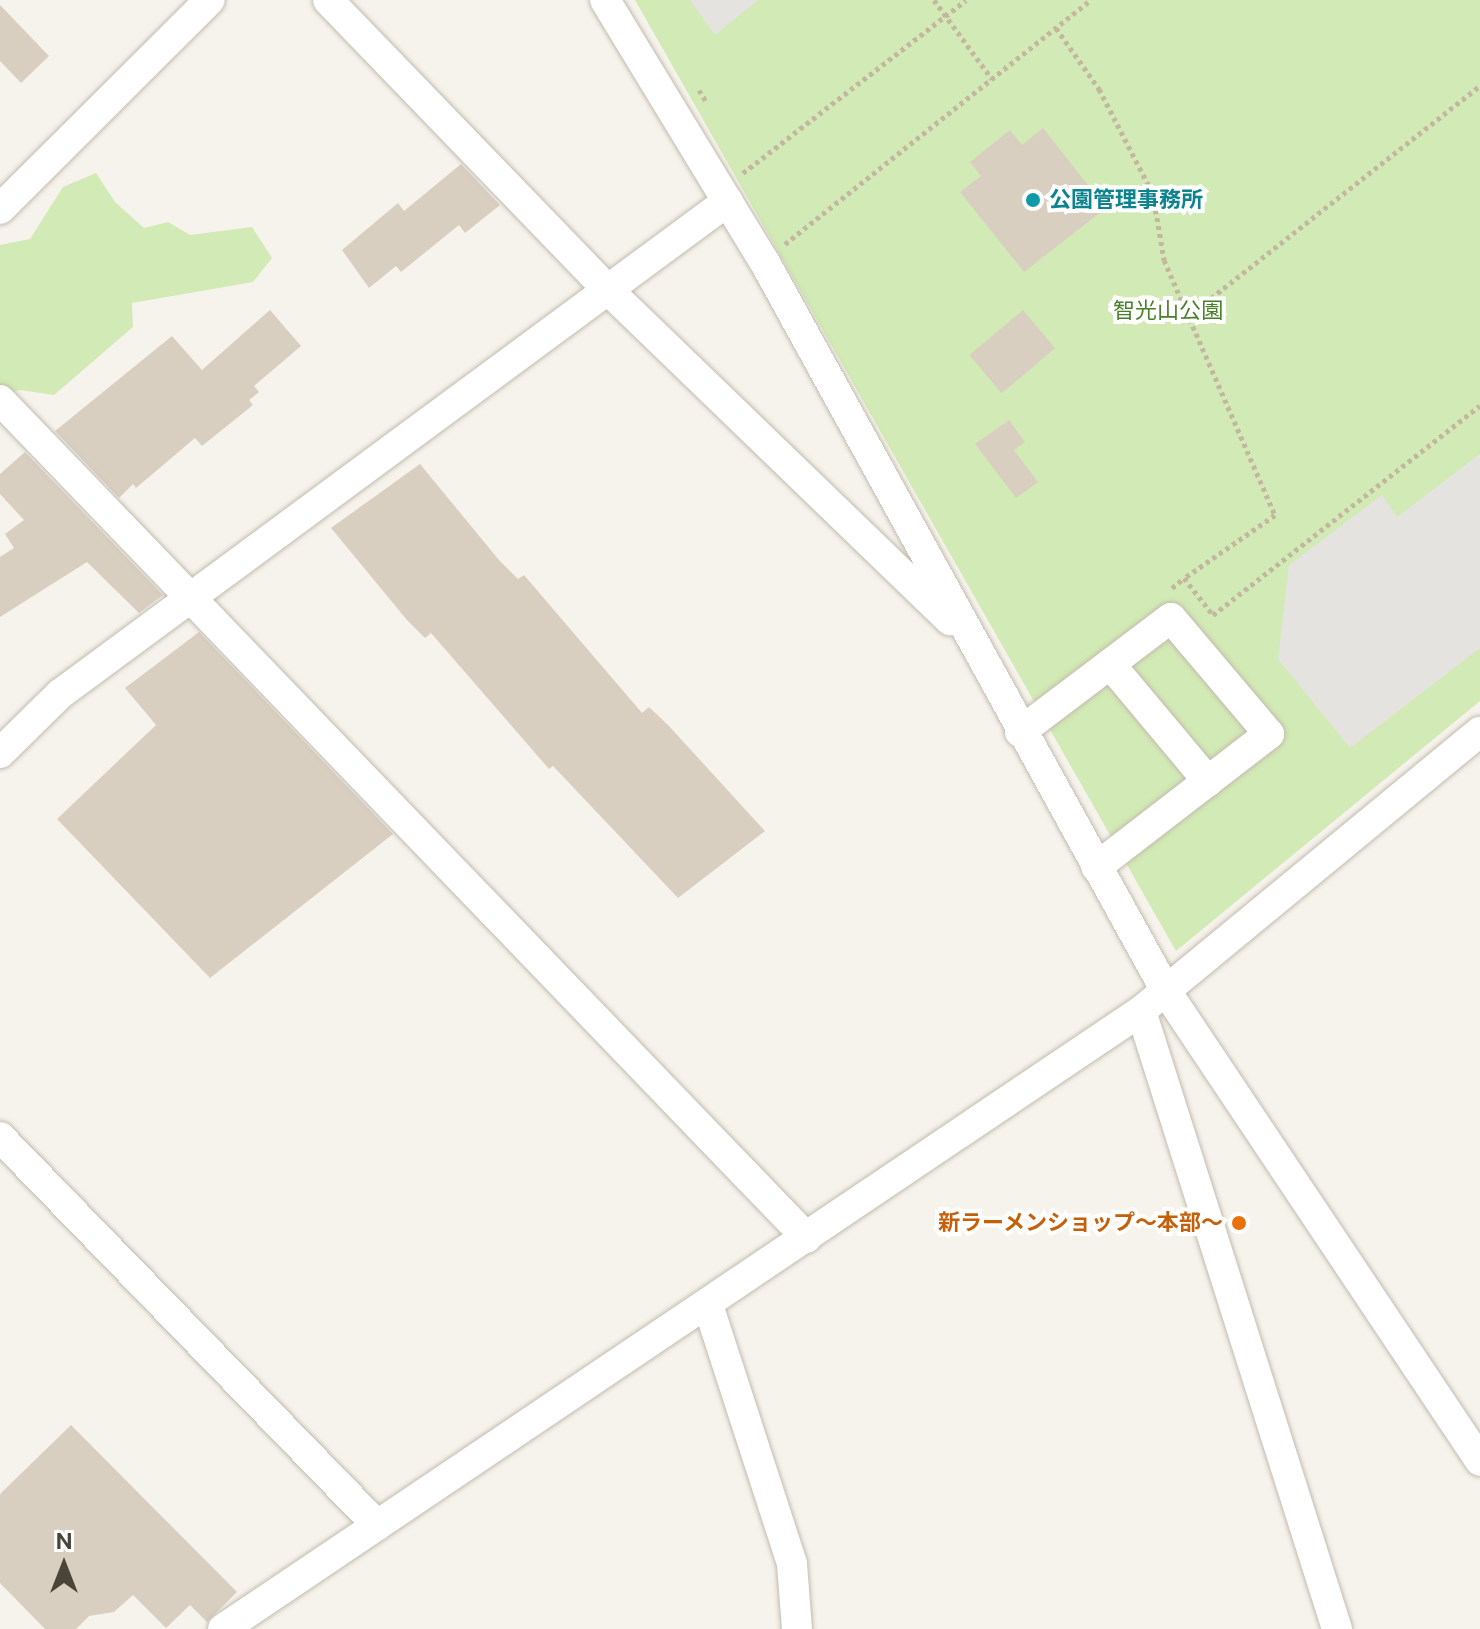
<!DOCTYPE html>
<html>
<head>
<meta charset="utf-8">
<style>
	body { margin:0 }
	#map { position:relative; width:1480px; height:1629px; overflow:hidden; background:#f6f3ec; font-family:"Public Sans","Noto Sans JP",sans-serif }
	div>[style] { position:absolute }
	.green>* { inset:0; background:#d2eab5 }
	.parking>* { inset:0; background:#e5e3e0 }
	.building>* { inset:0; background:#d8cfc1; transform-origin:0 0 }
	.path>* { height:5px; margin-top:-2.5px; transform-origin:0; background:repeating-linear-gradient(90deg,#c4b79f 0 4px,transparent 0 8px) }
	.roads { filter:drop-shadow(0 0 2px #c2bbae) drop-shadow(0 0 2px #c2bbae) }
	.minor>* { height:30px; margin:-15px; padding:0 15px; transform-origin:15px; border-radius:15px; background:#fff }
	.dots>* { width:22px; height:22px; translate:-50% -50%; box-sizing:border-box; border:4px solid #fff; border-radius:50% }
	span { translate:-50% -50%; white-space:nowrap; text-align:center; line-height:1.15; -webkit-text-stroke:8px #fff; paint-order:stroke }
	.culture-label { font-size:22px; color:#0d838f; font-weight:700 }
	.left { translate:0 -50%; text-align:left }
	.park-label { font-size:22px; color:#4a7f2a }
	.food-label { font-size:22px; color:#c56008; font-weight:700 }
	.right { translate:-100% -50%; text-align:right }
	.north { position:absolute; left:24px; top:1525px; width:80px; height:80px; -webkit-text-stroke:6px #fff; paint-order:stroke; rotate:0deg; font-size:22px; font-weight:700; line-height:32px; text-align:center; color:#4b4439 }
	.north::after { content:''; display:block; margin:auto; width:28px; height:36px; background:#4b4439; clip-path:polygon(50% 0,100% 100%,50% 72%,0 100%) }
</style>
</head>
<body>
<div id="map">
	<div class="green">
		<i style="clip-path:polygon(635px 0,1480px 0,1480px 701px,1176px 951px)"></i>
		<i style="clip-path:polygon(96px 173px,115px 202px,144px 228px,168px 222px,190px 235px,252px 227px,272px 258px,253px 282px,132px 303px,133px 327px,54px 395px,20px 390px,0 395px,0 245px,30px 239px,63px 187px)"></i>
	</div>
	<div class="parking">
		<i style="clip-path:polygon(690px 0,758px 0,715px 35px)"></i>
		<i style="clip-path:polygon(1480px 454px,1480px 648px,1350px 748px,1278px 659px,1289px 565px,1382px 495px,1397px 517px)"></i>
	</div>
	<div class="building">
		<i style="clip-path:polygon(0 5px,49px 56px,21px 83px,0 61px)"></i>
		<i style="clip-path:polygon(1043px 128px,1106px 208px,1024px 272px,960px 192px,981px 176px,970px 162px,1010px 130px,1022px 145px)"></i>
		<i style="clip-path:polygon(461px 164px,500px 205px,465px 233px,459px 225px,401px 272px,396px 266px,369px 288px,342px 250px,398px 203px,404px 211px)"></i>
		<i style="clip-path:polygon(270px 310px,301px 346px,254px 386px,259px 392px,249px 400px,253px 405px,202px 446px,195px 438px,136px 488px,133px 484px,119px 498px,55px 431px,172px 336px,202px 370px)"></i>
		<i style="left:1023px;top:310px;width:50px;height:70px;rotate:50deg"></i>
		<i style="clip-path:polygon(1009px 420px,1025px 442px,1014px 450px,1038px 482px,1016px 498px,975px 444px)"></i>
		<i style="clip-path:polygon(25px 452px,163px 595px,139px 613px,87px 562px,0 617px,0 557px,14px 548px,5px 534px,24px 520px,0 494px,0 474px)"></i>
		<i style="clip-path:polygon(420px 464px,499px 560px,518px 579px,524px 575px,642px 713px,649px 707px,668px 725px,765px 831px,678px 898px,553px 766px,549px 769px,431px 633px,425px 638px,407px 620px,331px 528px)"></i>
		<i style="clip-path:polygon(199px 632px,393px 834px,210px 978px,57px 819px,156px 725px,125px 688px)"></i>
		<i style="clip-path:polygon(71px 1425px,237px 1592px,207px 1622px,190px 1605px,166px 1628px,133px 1595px,114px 1612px,89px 1616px,76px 1629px,45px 1629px,0 1583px,0 1494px)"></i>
	</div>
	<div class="path">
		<i style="left:934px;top:0;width:98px;rotate:53.7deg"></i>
		<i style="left:1056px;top:28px;width:75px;rotate:54.8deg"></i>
		<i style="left:1099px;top:89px;width:118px;rotate:62.8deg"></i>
		<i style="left:1153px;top:194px;width:67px;rotate:80.5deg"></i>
		<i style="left:1164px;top:260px;width:278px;rotate:66.5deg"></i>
		<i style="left:1275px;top:515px;width:112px;rotate:145.2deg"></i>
		<i style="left:699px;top:90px;width:15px;rotate:58deg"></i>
		<i style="left:743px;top:173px;width:282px;rotate:-37.8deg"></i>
		<i style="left:785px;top:244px;width:391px;rotate:-38.6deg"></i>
		<i style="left:1186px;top:318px;width:375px;rotate:-38.3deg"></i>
		<i style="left:1172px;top:588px;width:16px;rotate:-40deg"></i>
		<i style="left:1184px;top:578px;width:47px;rotate:51.9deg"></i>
		<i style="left:1213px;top:615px;width:339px;rotate:-38.1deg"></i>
	</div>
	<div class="roads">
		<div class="minor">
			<i style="left:328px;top:0;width:402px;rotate:46deg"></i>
			<i style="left:607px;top:289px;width:477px;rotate:44deg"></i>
			<i style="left:605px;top:0;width:306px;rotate:58.7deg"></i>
			<i style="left:764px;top:261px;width:833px;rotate:61.16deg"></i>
			<i style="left:1166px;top:991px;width:565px;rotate:56.25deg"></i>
			<i style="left:0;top:209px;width:296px;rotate:-44.9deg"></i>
			<i style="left:0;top:400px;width:1163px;rotate:46.08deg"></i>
			<i style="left:1110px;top:664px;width:153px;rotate:50.1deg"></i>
			<i style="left:1020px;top:732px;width:189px;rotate:-37.1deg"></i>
			<i style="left:1171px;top:618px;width:152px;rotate:49.8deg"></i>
			<i style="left:1269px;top:734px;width:218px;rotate:142.4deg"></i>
			<i style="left:0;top:753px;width:84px;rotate:-44.5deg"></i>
			<i style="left:60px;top:694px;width:830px;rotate:-36.43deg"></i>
			<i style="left:1141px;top:1011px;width:648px;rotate:72.4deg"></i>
			<i style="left:0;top:1137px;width:541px;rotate:45.82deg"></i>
			<i style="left:708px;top:1305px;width:272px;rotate:72deg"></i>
			<i style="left:792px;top:1564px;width:65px;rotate:85.6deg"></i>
			<i style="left:223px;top:1629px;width:1107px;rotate:-33.95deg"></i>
			<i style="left:1141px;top:1011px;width:439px;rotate:-39.5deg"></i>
		</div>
	</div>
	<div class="dots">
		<i style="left:1033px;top:200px;background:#0f9aa8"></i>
		<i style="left:1239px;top:1223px;background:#e8710a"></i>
	</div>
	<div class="culture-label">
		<span class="left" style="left:1049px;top:200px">公園管理事務所</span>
	</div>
	<div class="park-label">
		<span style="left:1168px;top:311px">智光山公園</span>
	</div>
	<div class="food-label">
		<span class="right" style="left:1223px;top:1223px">新ラーメンショップ～本部～</span>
	</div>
	<div class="north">N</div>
</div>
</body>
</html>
